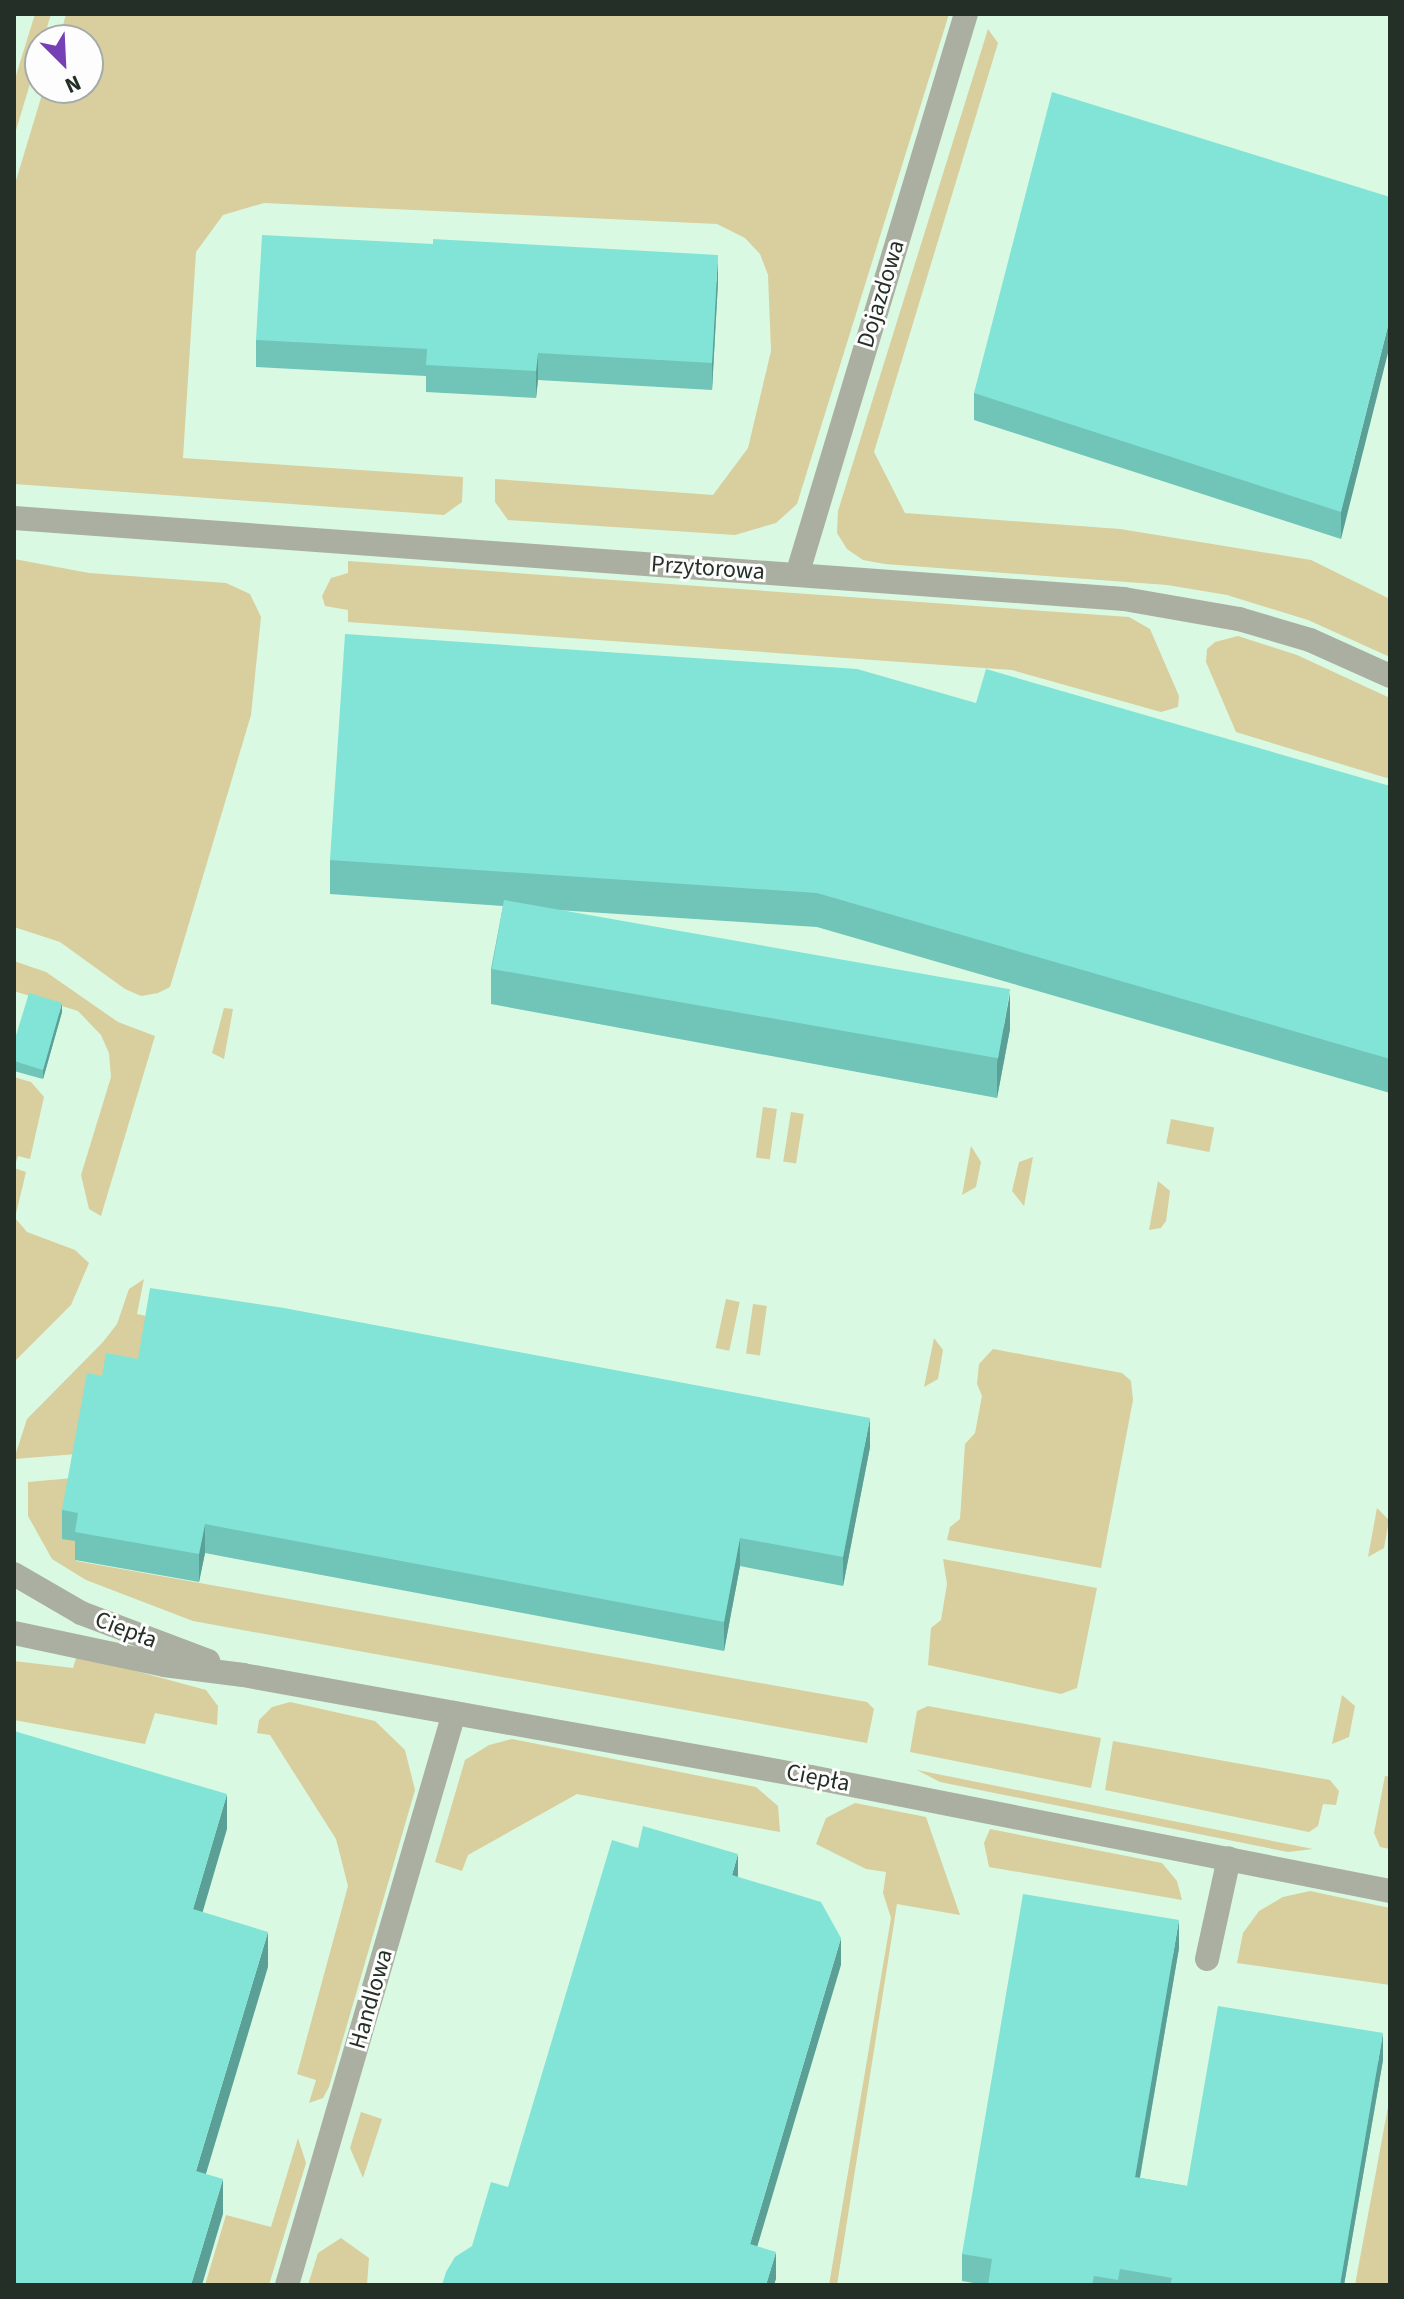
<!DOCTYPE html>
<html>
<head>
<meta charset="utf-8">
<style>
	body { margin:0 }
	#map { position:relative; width:1404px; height:2299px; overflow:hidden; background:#daf9e3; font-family:"Source Sans 3",sans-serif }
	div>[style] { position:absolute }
	.green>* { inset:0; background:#d9ce9d; transform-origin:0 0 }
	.street>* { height:24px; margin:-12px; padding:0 12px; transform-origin:12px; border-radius:12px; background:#aaafa2 }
	.wall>* { inset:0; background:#70c4b8 }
	.shaded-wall>* { inset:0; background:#5ba096 }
	.building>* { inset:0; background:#82e4d6; transform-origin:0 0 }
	span { translate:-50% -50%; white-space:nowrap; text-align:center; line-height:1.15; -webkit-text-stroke:6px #fdfdfd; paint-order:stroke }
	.street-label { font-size:24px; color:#242f27 }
	.frame { position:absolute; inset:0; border:16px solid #242f27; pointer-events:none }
	.north { position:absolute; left:24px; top:24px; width:80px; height:80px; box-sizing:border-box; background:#fdfdfd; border:2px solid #a6aba7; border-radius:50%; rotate:156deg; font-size:22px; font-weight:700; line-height:32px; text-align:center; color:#242f27 }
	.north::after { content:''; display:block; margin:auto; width:28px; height:36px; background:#763fb6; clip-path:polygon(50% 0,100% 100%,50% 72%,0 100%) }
</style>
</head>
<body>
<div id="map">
	<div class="green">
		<i style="clip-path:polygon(35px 14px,51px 14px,14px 137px,14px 82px)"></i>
		<i style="clip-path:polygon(66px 14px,949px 14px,797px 504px,776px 523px,735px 535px,508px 520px,495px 502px,495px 479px,713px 495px,748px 448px,771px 351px,768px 275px,760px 254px,745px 238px,717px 224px,264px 203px,223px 215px,196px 252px,183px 458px,463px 477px,462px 502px,444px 515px,14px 484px,14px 187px,44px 88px,88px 88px,88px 40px,59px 40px)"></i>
		<i style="clip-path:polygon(988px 29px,998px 43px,874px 452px,905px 513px,1120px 529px,1311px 560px,1390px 599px,1390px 657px,1308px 620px,1227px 595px,1167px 585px,885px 564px,863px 560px,847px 549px,837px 533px,838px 511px)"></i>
		<i style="clip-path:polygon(14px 559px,89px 573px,226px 583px,250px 594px,261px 617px,251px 715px,170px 987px,158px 993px,141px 996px,125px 989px,60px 942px,14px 927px)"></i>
		<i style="clip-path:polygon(348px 561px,1129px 617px,1150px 629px,1179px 696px,1178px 707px,1161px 712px,1012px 670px,348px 622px,348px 610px,325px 606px,322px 596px,331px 578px,348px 573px)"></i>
		<i style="clip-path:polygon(1238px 636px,1297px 655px,1390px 698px,1390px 779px,1236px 732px,1206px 662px,1207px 649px,1215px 642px)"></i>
		<i style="clip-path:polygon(14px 961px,46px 972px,118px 1022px,155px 1036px,101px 1216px,89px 1209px,81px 1175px,111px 1077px,109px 1053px,101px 1035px,78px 1011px,14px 991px)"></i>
		<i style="clip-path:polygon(224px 1008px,233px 1009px,224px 1059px,212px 1053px)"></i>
		<i style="clip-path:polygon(14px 1077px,31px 1082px,44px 1097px,30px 1159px,18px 1156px,14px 1168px,26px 1172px,15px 1218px,27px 1232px,75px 1250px,89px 1263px,71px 1305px,14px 1362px)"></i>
		<i style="left:763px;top:1107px;width:14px;height:51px;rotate:8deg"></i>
		<i style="left:791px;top:1112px;width:13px;height:50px;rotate:9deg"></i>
		<i style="left:1171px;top:1119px;width:44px;height:25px;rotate:11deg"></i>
		<i style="clip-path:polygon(971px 1146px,981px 1162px,976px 1187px,962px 1195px)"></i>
		<i style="clip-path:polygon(1033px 1157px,1024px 1206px,1012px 1191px,1019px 1162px)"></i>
		<i style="clip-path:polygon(1158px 1181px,1170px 1191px,1166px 1221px,1161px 1228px,1149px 1230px)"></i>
		<i style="clip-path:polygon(144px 1279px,137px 1314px,151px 1317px,138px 1388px,77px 1454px,14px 1459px,27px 1419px,103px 1342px,117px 1324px,129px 1289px)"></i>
		<i style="left:726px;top:1299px;width:14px;height:50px;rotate:12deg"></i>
		<i style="left:753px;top:1304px;width:14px;height:50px;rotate:8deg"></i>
		<i style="clip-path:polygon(934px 1338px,943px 1350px,938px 1379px,924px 1387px)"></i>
		<i style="clip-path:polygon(993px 1349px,1122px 1373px,1131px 1381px,1133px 1400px,1101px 1568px,947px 1540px,950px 1527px,960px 1519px,965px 1444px,975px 1433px,982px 1396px,977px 1384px,979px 1364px)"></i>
		<i style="clip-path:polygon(73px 1478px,76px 1561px,867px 1702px,874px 1709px,867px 1743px,193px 1621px,86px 1580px,52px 1559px,28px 1516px,28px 1482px)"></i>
		<i style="clip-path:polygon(1377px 1508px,1389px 1520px,1384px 1548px,1368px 1557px)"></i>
		<i style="clip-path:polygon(943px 1559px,1097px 1588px,1077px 1688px,1061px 1694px,928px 1665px,931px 1628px,941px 1620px,947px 1584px)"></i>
		<i style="clip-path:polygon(77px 1655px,206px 1690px,218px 1706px,217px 1725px,155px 1713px,145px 1744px,14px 1720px,14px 1661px,73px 1668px)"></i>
		<i style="clip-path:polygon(1342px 1695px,1355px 1706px,1349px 1737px,1332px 1744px)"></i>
		<i style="clip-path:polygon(290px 1702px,375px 1721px,405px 1750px,415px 1790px,329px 2087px,323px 2098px,309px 2103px,316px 2080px,297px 2074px,348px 1886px,336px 1839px,270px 1735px,257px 1733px,259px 1720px,272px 1707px)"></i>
		<i style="clip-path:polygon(928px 1706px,1101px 1738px,1091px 1788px,910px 1752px,917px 1711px)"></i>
		<i style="clip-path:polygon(512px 1739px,756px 1787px,778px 1806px,780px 1832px,577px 1794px,468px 1855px,462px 1871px,435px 1862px,465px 1760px,489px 1745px)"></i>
		<i style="clip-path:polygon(1113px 1741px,1330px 1780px,1339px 1791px,1336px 1805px,1323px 1804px,1318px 1826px,1309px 1832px,1105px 1790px)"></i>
		<i style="clip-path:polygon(917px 1770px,1313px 1849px,1288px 1852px,940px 1782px)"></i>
		<i style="clip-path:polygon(1385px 1776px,1390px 1777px,1390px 1849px,1380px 1847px,1374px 1833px)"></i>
		<i style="clip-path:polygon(855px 1803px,926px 1817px,960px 1915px,897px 1904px,837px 2285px,829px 2285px,891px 1918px,883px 1893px,886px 1872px,866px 1869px,816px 1844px,826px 1818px)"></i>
		<i style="clip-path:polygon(990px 1829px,1162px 1863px,1177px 1881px,1182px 1900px,989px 1867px,984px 1843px)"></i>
		<i style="clip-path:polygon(1310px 1891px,1390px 1908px,1390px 1985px,1237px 1963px,1243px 1933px,1259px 1911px,1283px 1897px)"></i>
		<i style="clip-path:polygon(1390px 2096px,1390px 2285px,1355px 2285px)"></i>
		<i style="clip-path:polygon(361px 2112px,382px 2119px,363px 2178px,350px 2148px)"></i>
		<i style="clip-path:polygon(298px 2138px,306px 2163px,269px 2285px,205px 2285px,226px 2215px,271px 2227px)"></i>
		<i style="clip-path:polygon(341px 2238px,369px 2258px,367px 2285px,308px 2285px,318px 2253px)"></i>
	</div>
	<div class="street">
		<i style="left:14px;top:518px;width:1113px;rotate:4.17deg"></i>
		<i style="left:1124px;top:599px;width:117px;rotate:9.9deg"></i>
		<i style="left:1239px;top:619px;width:74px;rotate:16.5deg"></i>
		<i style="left:1310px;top:640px;width:88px;rotate:24.2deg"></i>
		<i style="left:797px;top:575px;width:586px;rotate:-73.24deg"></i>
		<i style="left:14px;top:1574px;width:78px;rotate:30.2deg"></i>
		<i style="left:81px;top:1613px;width:136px;rotate:20.7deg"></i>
		<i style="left:14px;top:1633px;width:153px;rotate:12deg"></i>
		<i style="left:164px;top:1665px;width:80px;rotate:7.2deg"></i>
		<i style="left:243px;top:1675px;width:577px;rotate:10.18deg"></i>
		<i style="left:811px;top:1777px;width:590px;rotate:11.14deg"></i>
		<i style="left:1207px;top:1959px;width:103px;rotate:-77.7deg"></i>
		<i style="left:287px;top:2285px;width:596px;rotate:-73.72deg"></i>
	</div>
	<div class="wall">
		<i style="clip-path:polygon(1390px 197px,1341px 539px,974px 420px,974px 393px)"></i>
		<i style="clip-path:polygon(718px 282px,712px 390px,538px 380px,536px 398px,426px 392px,426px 376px,256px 367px,256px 340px)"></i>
		<i style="clip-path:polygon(976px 703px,1390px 786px,1390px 1093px,817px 927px,557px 910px,1010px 1029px,997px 1098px,491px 1004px,491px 969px,503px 906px,330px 894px,330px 860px)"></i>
		<i style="clip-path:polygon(62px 1012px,43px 1079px,14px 1071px,14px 1042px)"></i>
		<i style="clip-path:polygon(138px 1359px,870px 1447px,843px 1586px,740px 1566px,724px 1651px,205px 1553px,199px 1582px,75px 1560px,75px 1541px,62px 1539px,62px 1510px)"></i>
		<i style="clip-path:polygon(1179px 1948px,1140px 2178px,1187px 2186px,1383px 2060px,1344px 2285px,985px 2285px,962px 2281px,962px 2254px)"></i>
	</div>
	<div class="shaded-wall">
		<i style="clip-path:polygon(718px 255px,718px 282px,712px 390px,712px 363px)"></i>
		<i style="clip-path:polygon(1390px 318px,1390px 345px,1341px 539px,1341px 512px)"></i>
		<i style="clip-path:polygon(538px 353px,538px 380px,536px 398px,536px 371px)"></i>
		<i style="clip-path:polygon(1010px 993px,1010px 1029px,997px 1098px,997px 1063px)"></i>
		<i style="clip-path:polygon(62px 1003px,62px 1012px,43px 1079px,43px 1070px)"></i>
		<i style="clip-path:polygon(870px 1418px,870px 1447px,843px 1586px,843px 1557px)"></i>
		<i style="clip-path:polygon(205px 1524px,205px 1553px,199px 1582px,199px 1554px)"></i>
		<i style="clip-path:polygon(740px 1538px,740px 1566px,724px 1651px,724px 1622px)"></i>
		<i style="clip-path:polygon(227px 1794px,227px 1829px,193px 1945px,193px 1909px)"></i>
		<i style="clip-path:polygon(738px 1854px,738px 1880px,732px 1875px)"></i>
		<i style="clip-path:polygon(1179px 1920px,1179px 1948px,1135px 2205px,1135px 2177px)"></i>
		<i style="clip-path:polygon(268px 1932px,268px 1967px,196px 2207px,196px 2171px)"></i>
		<i style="clip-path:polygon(841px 1938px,841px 1965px,750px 2271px,750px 2244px)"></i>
		<i style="clip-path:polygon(1383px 2033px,1383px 2060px,1344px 2285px,1340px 2285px)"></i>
		<i style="clip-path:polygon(223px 2179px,223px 2214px,202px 2285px,191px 2285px)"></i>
		<i style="clip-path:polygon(776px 2252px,776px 2279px,774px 2285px,766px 2285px)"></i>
	</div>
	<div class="building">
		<i style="clip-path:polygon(1052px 92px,1390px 197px,1390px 318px,1341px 512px,974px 393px)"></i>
		<i style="clip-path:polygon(262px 235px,433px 244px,433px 239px,718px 255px,712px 363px,538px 353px,536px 371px,426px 365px,427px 349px,256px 340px)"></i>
		<i style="clip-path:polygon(345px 634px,857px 669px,976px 703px,986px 669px,1390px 786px,1390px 1059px,817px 893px,330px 860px)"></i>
		<i style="left:504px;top:900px;width:514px;height:70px;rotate:10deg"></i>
		<i style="clip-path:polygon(29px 993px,62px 1003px,43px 1070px,14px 1061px,14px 1042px)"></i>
		<i style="clip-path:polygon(150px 1288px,284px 1308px,870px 1418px,843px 1557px,740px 1538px,724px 1622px,205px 1524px,199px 1554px,75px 1532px,78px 1513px,62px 1510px,87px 1373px,102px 1376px,106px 1353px,138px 1359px)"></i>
		<i style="clip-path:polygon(14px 1731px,227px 1794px,193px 1909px,268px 1932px,196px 2171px,223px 2179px,191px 2285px,14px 2285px)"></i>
		<i style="clip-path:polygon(643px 1826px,738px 1854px,732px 1875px,821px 1902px,841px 1938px,750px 2244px,776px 2252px,766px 2285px,442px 2285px,446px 2272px,455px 2257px,472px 2246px,491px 2182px,508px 2187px,612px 1840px,638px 1848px)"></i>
		<i style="clip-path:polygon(1023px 1894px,1179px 1920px,1135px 2177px,1187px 2186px,1218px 2006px,1383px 2033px,1340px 2285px,1170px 2285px,1172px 2278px,1120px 2269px,1118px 2280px,1094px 2276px,1092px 2285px,988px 2285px,992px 2259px,962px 2254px)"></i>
	</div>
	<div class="street-label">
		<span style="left:881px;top:294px;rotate:-73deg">Dojazdowa</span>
		<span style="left:708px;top:568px;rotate:4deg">Przytorowa</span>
		<span style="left:126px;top:1630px;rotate:21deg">Ciepła</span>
		<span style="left:818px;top:1778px;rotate:11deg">Ciepła</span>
		<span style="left:371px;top:1999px;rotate:-74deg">Handlowa</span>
	</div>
	<div class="frame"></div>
	<div class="north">N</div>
</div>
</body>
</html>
